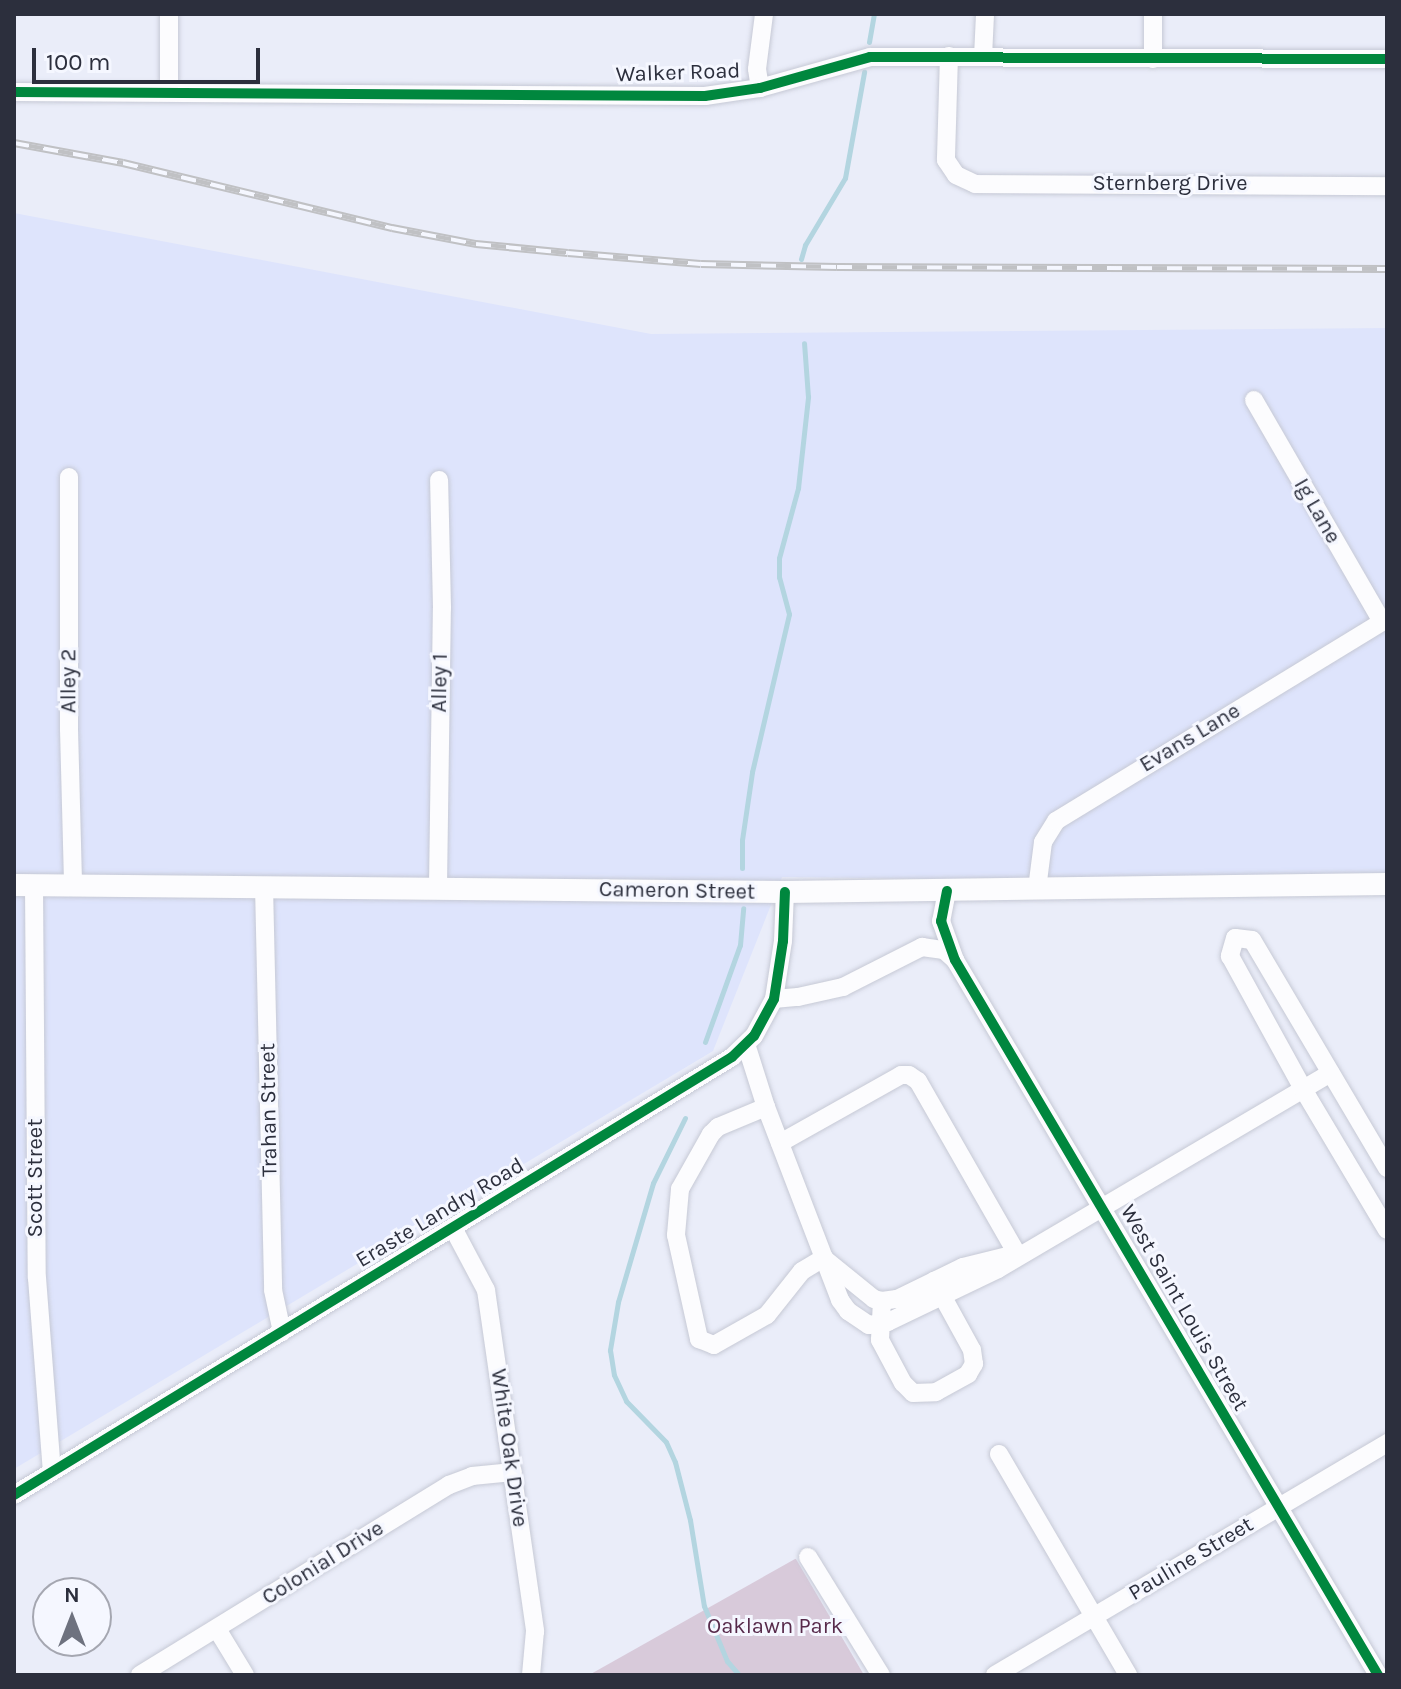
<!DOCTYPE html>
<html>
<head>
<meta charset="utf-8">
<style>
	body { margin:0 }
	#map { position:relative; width:1401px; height:1689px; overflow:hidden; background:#eaedf9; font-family:Karla,sans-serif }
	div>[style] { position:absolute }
	.built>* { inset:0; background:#dee4fc }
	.green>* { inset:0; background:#d8cada }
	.stream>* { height:5px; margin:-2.5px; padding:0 2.5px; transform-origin:2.5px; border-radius:2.5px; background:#b3d5e0 }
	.roads { filter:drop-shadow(0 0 2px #c6c9d5) drop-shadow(0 0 2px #c6c9d5) }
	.minor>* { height:18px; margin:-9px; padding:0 9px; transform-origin:9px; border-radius:9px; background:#fcfcfe }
	.major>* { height:22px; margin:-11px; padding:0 11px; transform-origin:11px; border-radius:11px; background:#fcfcfe }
	.rail>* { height:8px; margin-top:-4px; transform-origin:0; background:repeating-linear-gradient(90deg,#f5f7ff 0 15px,#c0c1c4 0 30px); box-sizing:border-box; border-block:2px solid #c0c1c4 }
	.cycleway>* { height:10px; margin:-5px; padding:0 5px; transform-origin:5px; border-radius:5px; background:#00873e }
	span { translate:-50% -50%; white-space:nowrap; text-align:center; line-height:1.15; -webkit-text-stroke:6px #f5f7ff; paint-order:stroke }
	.street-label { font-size:22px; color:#2c2f3d }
	.park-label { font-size:22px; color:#572a4b }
	.frame { position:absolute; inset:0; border:16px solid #2c2f3d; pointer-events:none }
	.north { position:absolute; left:32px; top:1577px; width:80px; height:80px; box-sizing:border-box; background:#f5f7ff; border:2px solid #a5a7b1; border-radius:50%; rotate:0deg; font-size:22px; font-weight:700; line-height:32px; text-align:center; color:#2c2f3d }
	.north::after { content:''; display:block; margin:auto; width:28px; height:36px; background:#6e727f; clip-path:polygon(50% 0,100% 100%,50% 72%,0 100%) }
	.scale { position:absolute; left:32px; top:48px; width:228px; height:36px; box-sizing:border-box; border:4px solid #2c2f3d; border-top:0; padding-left:10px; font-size:24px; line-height:28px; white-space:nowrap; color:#2c2f3d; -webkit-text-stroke:6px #f5f7ff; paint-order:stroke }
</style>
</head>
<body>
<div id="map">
	<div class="built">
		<i style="clip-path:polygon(14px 213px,651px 334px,1387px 328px,1387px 885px,782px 877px,713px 1051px,14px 1469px)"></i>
	</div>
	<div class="green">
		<i style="clip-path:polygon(796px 1559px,864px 1675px,589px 1675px,795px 1559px)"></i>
	</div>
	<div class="stream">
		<i style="left:869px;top:42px;width:28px;rotate:-80deg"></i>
		<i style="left:801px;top:259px;width:15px;rotate:-74deg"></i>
		<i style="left:805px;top:245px;width:78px;rotate:-59.2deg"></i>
		<i style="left:845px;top:178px;width:108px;rotate:-79.8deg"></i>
		<i style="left:742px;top:868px;width:28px;rotate:-90deg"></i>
		<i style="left:742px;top:840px;width:69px;rotate:-81.6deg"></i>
		<i style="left:752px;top:772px;width:162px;rotate:-76.8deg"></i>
		<i style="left:789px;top:614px;width:38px;rotate:-105deg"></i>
		<i style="left:779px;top:577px;width:19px;rotate:-90deg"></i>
		<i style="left:779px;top:558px;width:73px;rotate:-74.8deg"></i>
		<i style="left:798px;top:488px;width:92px;rotate:-83.7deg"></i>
		<i style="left:808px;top:397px;width:54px;rotate:-94.2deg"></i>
		<i style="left:705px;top:1042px;width:103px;rotate:-70.2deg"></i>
		<i style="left:740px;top:945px;width:37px;rotate:-85deg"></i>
		<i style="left:685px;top:1118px;width:72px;rotate:116.2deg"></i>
		<i style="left:653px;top:1183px;width:124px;rotate:106.4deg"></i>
		<i style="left:618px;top:1302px;width:49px;rotate:99.5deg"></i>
		<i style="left:610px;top:1350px;width:25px;rotate:81deg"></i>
		<i style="left:614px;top:1375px;width:29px;rotate:65deg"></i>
		<i style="left:626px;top:1401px;width:57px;rotate:45.7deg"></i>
		<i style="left:666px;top:1442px;width:22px;rotate:66deg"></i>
		<i style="left:675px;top:1462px;width:60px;rotate:75.5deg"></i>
		<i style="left:690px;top:1520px;width:87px;rotate:80.8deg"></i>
		<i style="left:704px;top:1606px;width:60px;rotate:67.3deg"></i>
		<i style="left:727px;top:1661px;width:18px;rotate:49deg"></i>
	</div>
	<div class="roads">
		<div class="minor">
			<i style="left:169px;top:14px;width:78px;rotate:90deg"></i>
			<i style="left:949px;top:56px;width:104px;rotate:91.7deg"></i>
			<i style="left:946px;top:160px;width:18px;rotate:56deg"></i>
			<i style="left:956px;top:175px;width:21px;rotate:25deg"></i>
			<i style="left:975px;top:184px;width:412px;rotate:0.3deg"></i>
			<i style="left:983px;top:57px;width:43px;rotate:-87.3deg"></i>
			<i style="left:1153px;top:59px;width:45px;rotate:-90deg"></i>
			<i style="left:760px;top:88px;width:19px;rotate:-99deg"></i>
			<i style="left:757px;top:69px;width:55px;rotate:-82.7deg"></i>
			<i style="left:14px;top:92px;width:691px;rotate:0.33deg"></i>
			<i style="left:705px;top:96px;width:56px;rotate:-8.3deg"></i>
			<i style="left:760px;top:88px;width:114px;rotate:-15.7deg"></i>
			<i style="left:870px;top:57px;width:517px;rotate:0.22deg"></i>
			<i style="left:1254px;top:400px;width:256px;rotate:60deg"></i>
			<i style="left:69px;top:477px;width:252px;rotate:90deg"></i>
			<i style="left:69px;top:729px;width:156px;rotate:88.5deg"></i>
			<i style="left:34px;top:885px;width:393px;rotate:89.6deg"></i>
			<i style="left:37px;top:1278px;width:194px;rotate:85.6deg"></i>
			<i style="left:264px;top:886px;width:404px;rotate:88.7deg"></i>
			<i style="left:273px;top:1290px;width:43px;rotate:77.9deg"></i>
			<i style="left:438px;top:887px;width:279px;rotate:-89.2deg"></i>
			<i style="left:442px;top:608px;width:128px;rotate:-91.3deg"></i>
			<i style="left:1037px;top:889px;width:47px;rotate:-82.7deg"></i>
			<i style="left:1043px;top:842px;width:25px;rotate:-58deg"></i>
			<i style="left:1056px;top:821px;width:388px;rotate:-31.4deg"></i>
			<i style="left:947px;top:891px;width:31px;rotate:101deg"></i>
			<i style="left:941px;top:921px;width:41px;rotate:70.3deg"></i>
			<i style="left:955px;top:960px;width:831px;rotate:59.39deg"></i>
			<i style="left:774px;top:999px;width:24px;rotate:-5deg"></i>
			<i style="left:798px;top:997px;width:46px;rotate:-12.5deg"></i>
			<i style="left:843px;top:987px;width:89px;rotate:-26.9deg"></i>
			<i style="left:922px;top:947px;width:22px;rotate:8deg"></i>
			<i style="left:944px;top:950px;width:15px;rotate:42deg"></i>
			<i style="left:746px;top:1044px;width:66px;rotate:72.4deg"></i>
			<i style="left:766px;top:1107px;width:207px;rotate:69deg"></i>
			<i style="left:840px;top:1300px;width:14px;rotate:54deg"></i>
			<i style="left:848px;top:1311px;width:25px;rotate:34deg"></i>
			<i style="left:869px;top:1325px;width:19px;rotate:-9deg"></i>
			<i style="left:888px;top:1322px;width:122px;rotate:-25.7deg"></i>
			<i style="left:998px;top:1269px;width:386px;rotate:-30.5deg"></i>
			<i style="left:766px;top:1107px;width:52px;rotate:157.4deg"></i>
			<i style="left:718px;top:1127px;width:10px;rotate:135deg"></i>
			<i style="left:711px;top:1134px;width:63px;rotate:119.4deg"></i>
			<i style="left:680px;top:1189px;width:46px;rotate:95deg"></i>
			<i style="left:676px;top:1235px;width:107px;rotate:77.5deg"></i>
			<i style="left:699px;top:1339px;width:16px;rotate:22deg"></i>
			<i style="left:714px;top:1345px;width:61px;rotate:-29.5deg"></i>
			<i style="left:767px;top:1315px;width:56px;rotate:-51.5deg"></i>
			<i style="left:802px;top:1271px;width:26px;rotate:-31deg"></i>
			<i style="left:780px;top:1143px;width:139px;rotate:-29.3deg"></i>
			<i style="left:901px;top:1075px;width:8px"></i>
			<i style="left:909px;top:1075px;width:11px;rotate:34deg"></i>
			<i style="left:918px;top:1081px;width:199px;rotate:60.2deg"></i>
			<i style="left:1387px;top:1168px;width:265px;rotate:-120.6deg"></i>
			<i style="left:1252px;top:940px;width:17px;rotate:-173deg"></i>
			<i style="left:1235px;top:938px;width:19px;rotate:106deg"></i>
			<i style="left:1230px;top:956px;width:152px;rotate:61.2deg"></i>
			<i style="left:1303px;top:1089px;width:164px;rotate:59.2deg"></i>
			<i style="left:453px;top:1228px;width:70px;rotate:62deg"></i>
			<i style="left:486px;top:1290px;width:345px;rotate:81.8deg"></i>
			<i style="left:535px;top:1631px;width:44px;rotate:95.2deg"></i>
			<i style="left:827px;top:1261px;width:60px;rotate:39deg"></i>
			<i style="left:874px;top:1299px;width:8px;rotate:14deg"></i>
			<i style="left:882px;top:1301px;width:15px;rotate:-8deg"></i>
			<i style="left:897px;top:1299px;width:73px;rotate:-25.9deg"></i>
			<i style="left:963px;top:1267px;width:49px;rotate:-14deg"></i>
			<i style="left:882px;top:1301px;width:39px;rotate:93deg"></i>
			<i style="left:880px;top:1340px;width:49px;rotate:61.9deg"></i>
			<i style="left:903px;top:1383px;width:14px;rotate:45deg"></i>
			<i style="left:913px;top:1393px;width:23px;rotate:-2deg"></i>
			<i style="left:936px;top:1392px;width:37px;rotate:-29deg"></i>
			<i style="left:968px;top:1374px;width:12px;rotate:-59deg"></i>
			<i style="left:974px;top:1364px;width:14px;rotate:-98deg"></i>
			<i style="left:972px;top:1350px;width:79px;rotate:-118.8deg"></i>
			<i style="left:999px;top:1454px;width:256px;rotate:59.7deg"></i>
			<i style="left:14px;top:1495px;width:841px;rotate:-31.38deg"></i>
			<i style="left:732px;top:1057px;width:30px;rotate:-44deg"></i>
			<i style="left:754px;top:1036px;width:42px;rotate:-61.6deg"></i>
			<i style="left:774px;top:999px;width:59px;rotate:-81.2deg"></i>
			<i style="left:783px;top:941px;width:49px;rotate:-87.7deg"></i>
			<i style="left:808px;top:1557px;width:139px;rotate:58.3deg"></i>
			<i style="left:217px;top:1629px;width:54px;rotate:58.7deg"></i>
			<i style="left:140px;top:1675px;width:363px;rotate:-31.6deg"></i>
			<i style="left:449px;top:1485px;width:25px;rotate:-21deg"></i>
			<i style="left:472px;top:1476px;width:41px;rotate:-5.6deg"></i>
			<i style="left:995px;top:1675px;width:456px;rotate:-30.6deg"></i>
		</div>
		<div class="major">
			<i style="left:14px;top:885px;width:771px;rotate:0.52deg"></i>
			<i style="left:785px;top:892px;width:602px;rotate:-0.76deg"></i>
		</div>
	</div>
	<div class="rail">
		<i style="left:14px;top:143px;width:111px;rotate:10.4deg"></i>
		<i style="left:123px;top:163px;width:277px;rotate:13.6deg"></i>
		<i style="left:392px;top:228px;width:86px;rotate:10.8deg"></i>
		<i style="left:476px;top:244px;width:92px;rotate:5.6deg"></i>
		<i style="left:568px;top:253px;width:133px;rotate:4.7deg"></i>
		<i style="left:701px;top:264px;width:136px;rotate:1.3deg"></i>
		<i style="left:837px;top:267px;width:550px;rotate:0.21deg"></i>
	</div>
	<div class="cycleway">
		<i style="left:14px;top:92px;width:691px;rotate:0.33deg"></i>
		<i style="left:705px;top:96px;width:56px;rotate:-8.3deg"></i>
		<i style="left:760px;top:88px;width:114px;rotate:-15.7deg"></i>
		<i style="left:870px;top:57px;width:517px;rotate:0.22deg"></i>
		<i style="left:947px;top:891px;width:31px;rotate:101deg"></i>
		<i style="left:941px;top:921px;width:41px;rotate:70.3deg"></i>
		<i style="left:955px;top:960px;width:831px;rotate:59.39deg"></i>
		<i style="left:14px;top:1495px;width:841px;rotate:-31.38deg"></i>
		<i style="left:732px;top:1057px;width:30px;rotate:-44deg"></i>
		<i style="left:754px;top:1036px;width:42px;rotate:-61.6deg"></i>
		<i style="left:774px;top:999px;width:59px;rotate:-81.2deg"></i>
		<i style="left:783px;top:941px;width:49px;rotate:-87.7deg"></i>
	</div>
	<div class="street-label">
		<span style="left:678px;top:73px;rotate:-2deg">Walker Road</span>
		<span style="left:1170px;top:184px">Sternberg Drive</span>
		<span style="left:1317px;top:511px;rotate:60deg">Ig Lane</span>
		<span style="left:69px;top:681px;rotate:-90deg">Alley 2</span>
		<span style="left:440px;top:683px;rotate:-89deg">Alley 1</span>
		<span style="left:1190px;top:738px;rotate:-31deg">Evans Lane</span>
		<span style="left:677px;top:891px;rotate:1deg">Cameron Street</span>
		<span style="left:269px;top:1110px;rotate:-91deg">Trahan Street</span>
		<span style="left:36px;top:1178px;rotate:-90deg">Scott Street</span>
		<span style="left:440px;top:1213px;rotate:-31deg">Eraste Landry Road</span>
		<span style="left:1184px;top:1308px;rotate:60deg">West Saint Louis Street</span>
		<span style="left:509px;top:1448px;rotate:82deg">White Oak Drive</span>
		<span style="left:1191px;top:1559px;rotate:-31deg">Pauline Street</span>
		<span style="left:323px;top:1563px;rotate:-32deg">Colonial Drive</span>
	</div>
	<div class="park-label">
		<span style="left:775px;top:1627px">Oaklawn Park</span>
	</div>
	<div class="frame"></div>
	<div class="north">N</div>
	<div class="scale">100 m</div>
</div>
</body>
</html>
